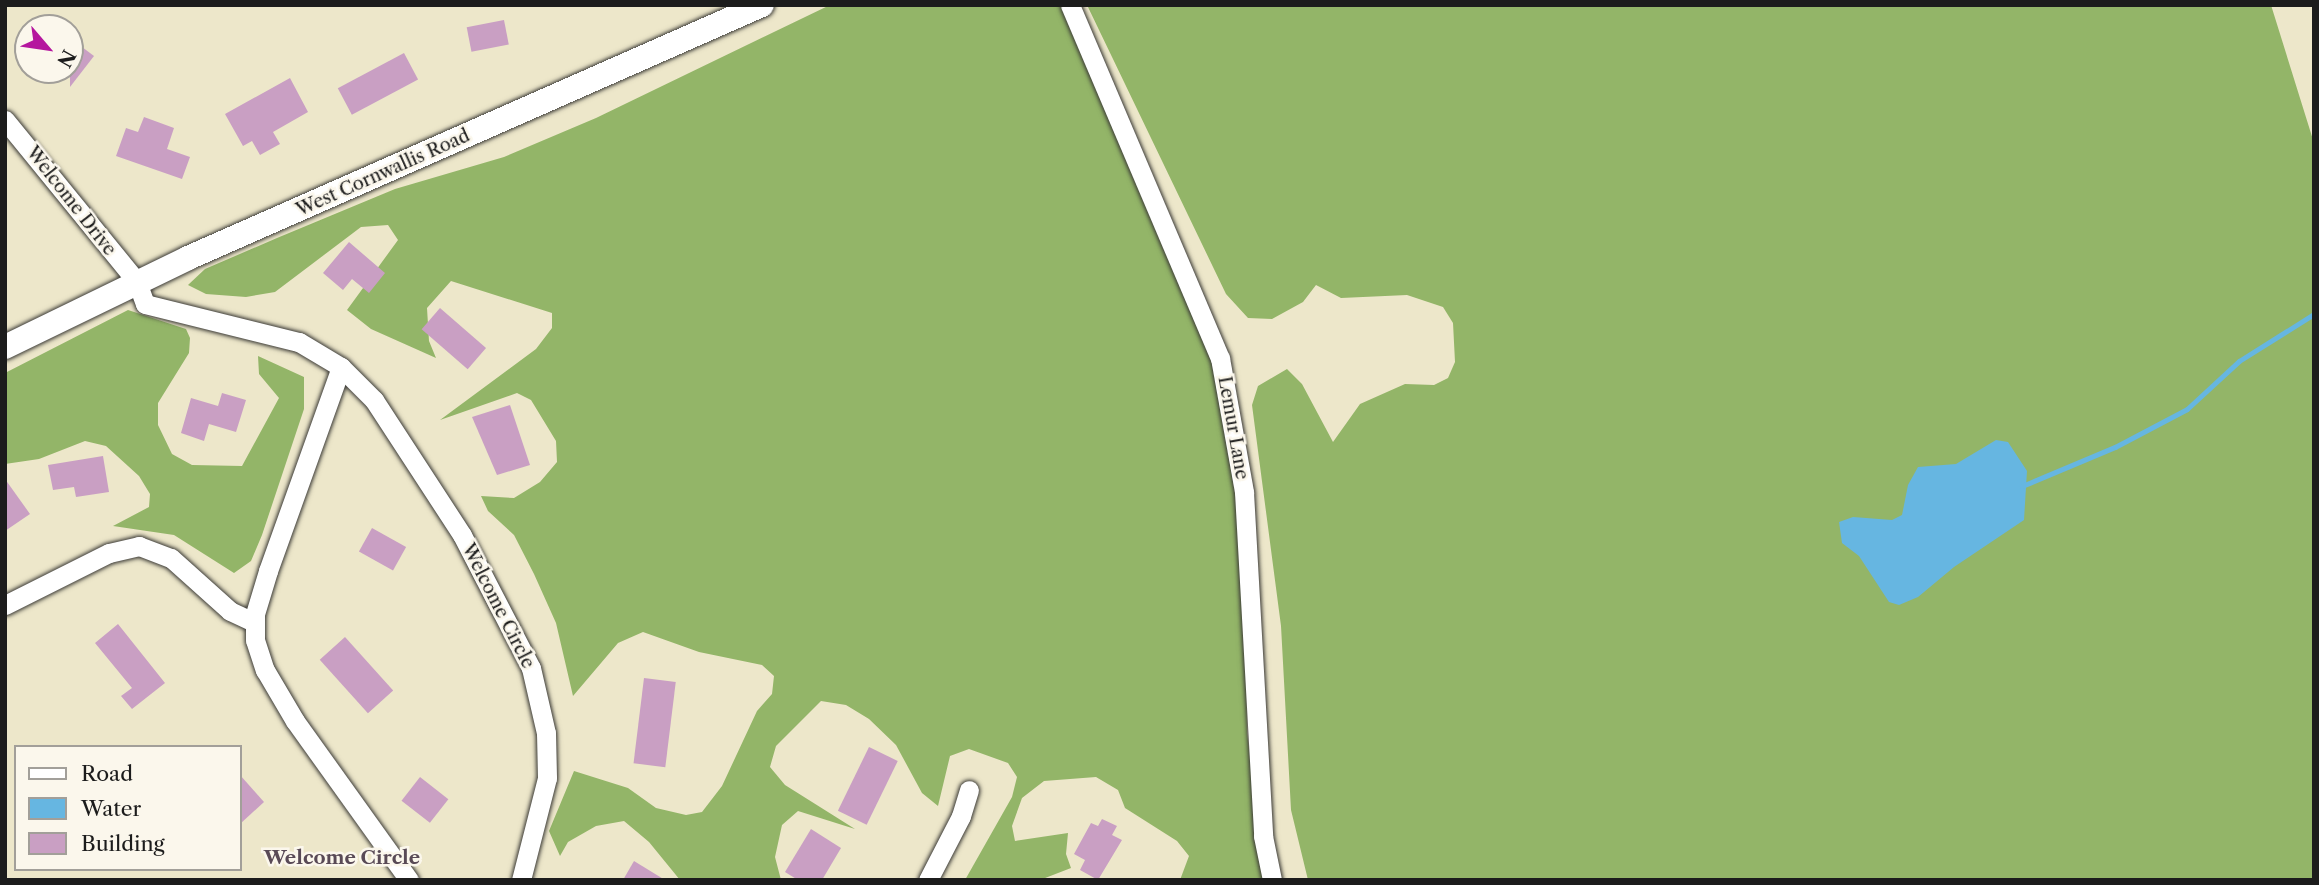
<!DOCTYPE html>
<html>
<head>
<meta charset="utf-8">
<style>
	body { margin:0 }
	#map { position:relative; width:2319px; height:885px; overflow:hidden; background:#ede7ca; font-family:"Libre Caslon Text",serif }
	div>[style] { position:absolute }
	.forest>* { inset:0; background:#93b568 }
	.water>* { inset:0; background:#66b6e1 }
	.stream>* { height:5px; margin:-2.5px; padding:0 2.5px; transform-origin:2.5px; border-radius:2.5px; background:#66b6e1 }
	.building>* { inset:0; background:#c99fc3; transform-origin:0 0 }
	.roads { filter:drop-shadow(0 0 2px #3b3a36) drop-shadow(0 0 2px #3b3a36) }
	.minor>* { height:19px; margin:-9.5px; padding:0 9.5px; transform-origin:9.5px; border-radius:9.5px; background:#fff }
	.tertiary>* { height:24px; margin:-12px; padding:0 12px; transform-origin:12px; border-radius:12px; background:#fff }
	span { translate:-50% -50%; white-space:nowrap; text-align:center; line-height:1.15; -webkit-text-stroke:5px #fbf7ec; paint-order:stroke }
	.street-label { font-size:18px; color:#1c1c1c }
	.neighbourhood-label { font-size:19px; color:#594a56; font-weight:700 }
	.frame { position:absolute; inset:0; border:7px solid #1c1c1c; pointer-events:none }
	.legend { position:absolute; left:14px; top:745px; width:228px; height:126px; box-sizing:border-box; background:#fbf7ec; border:2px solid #a29f99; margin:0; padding:9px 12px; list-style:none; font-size:21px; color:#1c1c1c }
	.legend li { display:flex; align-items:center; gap:14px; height:35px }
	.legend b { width:35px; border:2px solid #a29f99 }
	.north { position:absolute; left:14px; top:14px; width:70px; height:70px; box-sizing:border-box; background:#fbf7ec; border:2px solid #a29f99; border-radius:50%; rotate:119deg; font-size:19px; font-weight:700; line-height:28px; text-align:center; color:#1c1c1c }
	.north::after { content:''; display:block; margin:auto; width:24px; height:32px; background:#b5179e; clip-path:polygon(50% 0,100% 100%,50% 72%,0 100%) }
</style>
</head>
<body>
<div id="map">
	<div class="forest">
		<i style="clip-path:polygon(830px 5px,1062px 5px,1192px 297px,1218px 383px,1245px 560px,1247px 733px,1266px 880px,1180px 880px,1189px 856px,1177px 841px,1125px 808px,1118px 790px,1096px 777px,1044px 781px,1022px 798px,1012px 826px,1015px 841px,1068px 833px,1066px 854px,1071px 868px,1040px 880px,965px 880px,1012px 797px,1017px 777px,1008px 763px,969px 749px,950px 756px,938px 806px,922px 793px,896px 745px,869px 719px,846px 705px,821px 701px,776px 746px,770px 767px,785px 785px,855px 829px,798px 811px,782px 825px,775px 857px,781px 880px,680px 880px,649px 842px,624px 821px,596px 826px,568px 842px,560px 856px,549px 831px,574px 771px,628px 788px,656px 808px,686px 815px,702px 812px,722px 786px,757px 711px,772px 694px,774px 676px,762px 665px,699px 652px,643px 632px,618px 643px,573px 696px,556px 623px,534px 574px,514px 535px,488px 511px,481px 496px,514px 498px,540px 482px,557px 462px,556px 441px,531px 400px,517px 393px,440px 420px,536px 349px,552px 328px,552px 313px,451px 281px,427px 308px,429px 341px,436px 358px,371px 329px,347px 310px,398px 240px,388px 225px,361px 227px,275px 292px,246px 297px,206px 294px,188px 285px,205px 269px,277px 238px,395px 189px,504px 157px,596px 118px)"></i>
		<i style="clip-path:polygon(1087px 5px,2271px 5px,2314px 143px,2314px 880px,1308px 880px,1291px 810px,1281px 626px,1252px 405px,1258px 386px,1287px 369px,1302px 384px,1333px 442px,1360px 404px,1405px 384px,1434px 385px,1448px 378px,1455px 362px,1453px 323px,1443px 307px,1407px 295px,1341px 298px,1316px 285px,1303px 302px,1272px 319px,1248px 318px,1226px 294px)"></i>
		<i style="clip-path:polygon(128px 310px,186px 329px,190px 338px,189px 353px,158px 403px,158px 425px,172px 454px,192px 465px,242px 466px,279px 398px,259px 374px,258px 356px,304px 377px,304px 409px,262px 535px,251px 561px,234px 573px,174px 535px,113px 526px,149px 507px,150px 494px,139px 476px,106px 446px,85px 441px,39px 459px,5px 464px,5px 373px)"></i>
	</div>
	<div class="water">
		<i style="clip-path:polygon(1996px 440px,2008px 442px,2027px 471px,2024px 520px,1954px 567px,1918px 597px,1899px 605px,1889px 602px,1859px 556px,1842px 543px,1839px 522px,1853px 517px,1892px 520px,1902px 515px,1908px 485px,1918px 467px,1956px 464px)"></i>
	</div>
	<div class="stream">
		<i style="left:2022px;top:486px;width:101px;rotate:-22.8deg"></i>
		<i style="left:2115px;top:447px;width:81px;rotate:-27.8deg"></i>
		<i style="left:2187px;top:409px;width:71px;rotate:-42.7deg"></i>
		<i style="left:2239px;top:361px;width:89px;rotate:-32.1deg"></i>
	</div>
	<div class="building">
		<i style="left:504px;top:20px;width:25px;height:38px;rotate:79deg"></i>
		<i style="clip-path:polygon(70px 38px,94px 56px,70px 87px)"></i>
		<i style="left:404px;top:53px;width:30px;height:75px;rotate:62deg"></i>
		<i style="clip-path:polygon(290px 78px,308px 112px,273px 132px,280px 144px,260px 155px,252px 141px,243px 146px,225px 114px)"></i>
		<i style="clip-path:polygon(144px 117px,174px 128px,167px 149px,190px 157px,182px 179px,116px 156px,126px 128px,138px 132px)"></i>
		<i style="clip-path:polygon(349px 242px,385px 273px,369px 293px,352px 279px,343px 290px,323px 273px)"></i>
		<i style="left:440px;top:308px;width:61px;height:28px;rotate:41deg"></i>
		<i style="clip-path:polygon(222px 393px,246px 400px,236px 432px,209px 424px,204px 441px,181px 433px,191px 398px,218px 406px)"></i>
		<i style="clip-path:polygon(510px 405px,530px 465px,497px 475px,472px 417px)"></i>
		<i style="clip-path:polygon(103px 456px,109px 492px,76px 497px,74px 487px,53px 490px,48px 465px)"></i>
		<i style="clip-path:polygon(5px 479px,30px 514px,5px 531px)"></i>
		<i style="left:372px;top:528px;width:39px;height:27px;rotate:29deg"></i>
		<i style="clip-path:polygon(118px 624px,165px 683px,132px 709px,121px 696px,132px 688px,95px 643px)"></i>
		<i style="left:345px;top:637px;width:72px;height:34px;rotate:48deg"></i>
		<i style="left:644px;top:678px;width:32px;height:86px;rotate:7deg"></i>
		<i style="left:869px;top:747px;width:32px;height:71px;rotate:26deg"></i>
		<i style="clip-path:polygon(240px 775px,264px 802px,240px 824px)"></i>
		<i style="left:420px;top:777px;width:36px;height:30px;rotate:38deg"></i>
		<i style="clip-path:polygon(1102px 819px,1117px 826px,1112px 835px,1122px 840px,1098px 880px,1080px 870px,1085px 860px,1074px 854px,1091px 823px,1098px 826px)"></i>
		<i style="clip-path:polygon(811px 829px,841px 848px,822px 880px,798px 880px,785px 872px)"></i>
		<i style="clip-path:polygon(634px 861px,665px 880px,623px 880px)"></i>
	</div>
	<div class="roads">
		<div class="minor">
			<i style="left:1070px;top:5px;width:384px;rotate:67deg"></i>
			<i style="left:1220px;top:358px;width:136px;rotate:79.8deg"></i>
			<i style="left:1244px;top:492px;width:345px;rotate:86.8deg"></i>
			<i style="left:1263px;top:836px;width:45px;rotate:78.4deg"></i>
			<i style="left:5px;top:120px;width:209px;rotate:50.8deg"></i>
			<i style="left:137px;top:282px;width:23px;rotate:70deg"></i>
			<i style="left:145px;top:304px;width:159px;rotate:13.9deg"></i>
			<i style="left:299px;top:342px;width:49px;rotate:30.8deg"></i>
			<i style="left:341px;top:367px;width:47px;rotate:45deg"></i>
			<i style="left:374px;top:400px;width:161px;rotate:56.9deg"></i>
			<i style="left:462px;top:535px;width:150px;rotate:62.6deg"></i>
			<i style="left:531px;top:668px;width:67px;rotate:77deg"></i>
			<i style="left:546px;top:733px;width:45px;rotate:88.7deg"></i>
			<i style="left:547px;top:778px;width:105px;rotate:104.3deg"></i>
			<i style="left:341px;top:367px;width:217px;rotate:109.7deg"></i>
			<i style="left:268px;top:571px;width:45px;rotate:106.8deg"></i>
			<i style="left:255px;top:614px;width:26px;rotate:90deg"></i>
			<i style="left:255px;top:640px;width:32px;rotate:72deg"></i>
			<i style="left:265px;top:670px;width:59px;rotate:59.5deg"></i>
			<i style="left:295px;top:721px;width:196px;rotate:54.4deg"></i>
			<i style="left:5px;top:605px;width:116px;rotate:-26.6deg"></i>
			<i style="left:109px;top:553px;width:31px;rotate:-13deg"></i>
			<i style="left:139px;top:546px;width:34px;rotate:21deg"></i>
			<i style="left:171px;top:558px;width:79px;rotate:41.9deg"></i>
			<i style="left:230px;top:611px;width:26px;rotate:25deg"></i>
			<i style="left:928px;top:880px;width:72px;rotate:-62.7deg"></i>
			<i style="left:961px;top:816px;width:27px;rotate:-73deg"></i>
		</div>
		<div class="tertiary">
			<i style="left:5px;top:347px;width:203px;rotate:-25.9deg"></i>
			<i style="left:188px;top:258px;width:627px;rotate:-23.79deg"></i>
		</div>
	</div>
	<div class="street-label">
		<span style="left:383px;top:173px;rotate:-24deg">West Cornwallis Road</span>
		<span style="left:71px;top:201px;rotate:52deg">Welcome Drive</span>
		<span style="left:1233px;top:428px;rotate:80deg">Lemur Lane</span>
		<span style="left:498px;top:606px;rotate:63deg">Welcome Circle</span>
	</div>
	<div class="neighbourhood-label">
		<span style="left:342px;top:858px">Welcome Circle</span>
	</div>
	<div class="frame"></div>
	<ul class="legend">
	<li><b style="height:9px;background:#fff"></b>Road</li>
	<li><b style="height:19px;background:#66b6e1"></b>Water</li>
	<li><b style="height:19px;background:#c99fc3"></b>Building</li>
	</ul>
	<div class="north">N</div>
</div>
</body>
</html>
